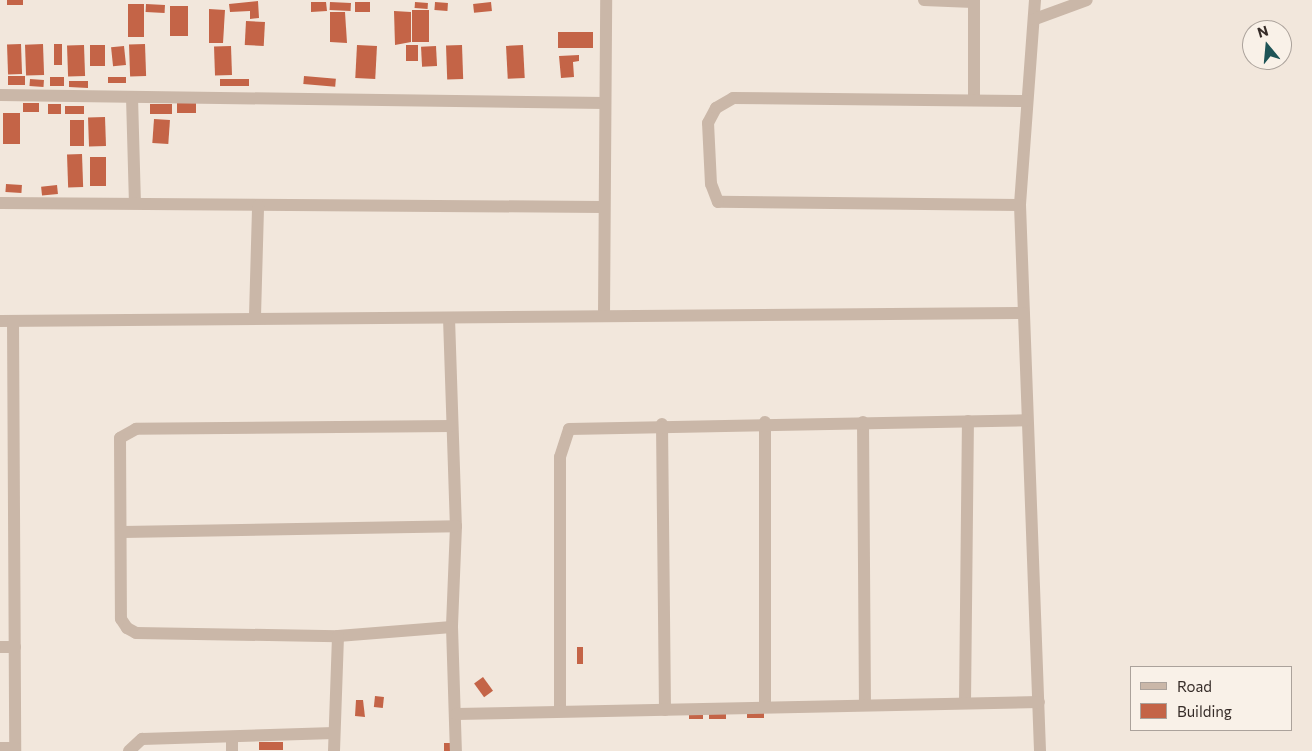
<!DOCTYPE html>
<html>
<head>
<meta charset="utf-8">
<style>
	body { margin:0 }
	#map { position:relative; width:1312px; height:751px; overflow:hidden; background:#f2e7dc; font-family:Commissioner,sans-serif }
	div>[style] { position:absolute }
	.building>* { inset:0; background:#c46447; transform-origin:0 0 }
	.minor>* { height:12px; margin:-6px; padding:0 6px; transform-origin:6px; border-radius:6px; background:#cab7a8 }
	span { translate:-50% -50%; white-space:nowrap; text-align:center; line-height:1.15; -webkit-text-stroke:4px #f9f1e8; paint-order:stroke }
	.legend { position:absolute; left:1130px; top:666px; width:162px; height:65px; box-sizing:border-box; background:#f9f1e8; border:1px solid #aba29b; margin:0; padding:6px 9px; list-style:none; font-size:15px; color:#362c28 }
	.legend li { display:flex; align-items:center; gap:10px; height:25px }
	.legend b { width:25px; border:1px solid #aba29b }
	.north { position:absolute; left:1242px; top:20px; width:50px; height:50px; box-sizing:border-box; background:#f9f1e8; border:1px solid #aba29b; border-radius:50%; rotate:343deg; font-size:14px; font-weight:700; line-height:20px; text-align:center; color:#362c28 }
	.north::after { content:''; display:block; margin:auto; width:18px; height:22px; background:#1e5457; clip-path:polygon(50% 0,100% 100%,50% 72%,0 100%) }
</style>
</head>
<body>
<div id="map">
	<div class="building">
		<i style="left:7px;top:0;width:16px;height:5px"></i>
		<i style="clip-path:polygon(258px 1px,259px 18px,250px 19px,250px 11px,230px 12px,229px 4px)"></i>
		<i style="clip-path:polygon(311px 2px,326px 2px,327px 11px,311px 12px)"></i>
		<i style="left:330px;top:2px;width:21px;height:8px;rotate:3deg"></i>
		<i style="left:370px;top:2px;width:10px;height:15px;rotate:90deg"></i>
		<i style="left:415px;top:2px;width:13px;height:6px;rotate:4deg"></i>
		<i style="left:435px;top:2px;width:13px;height:8px;rotate:4deg"></i>
		<i style="left:491px;top:2px;width:9px;height:18px;rotate:84deg"></i>
		<i style="left:128px;top:4px;width:16px;height:33px"></i>
		<i style="left:146px;top:4px;width:19px;height:8px;rotate:3deg"></i>
		<i style="left:170px;top:6px;width:18px;height:30px"></i>
		<i style="clip-path:polygon(209px 9px,225px 10px,223px 43px,209px 43px)"></i>
		<i style="left:412px;top:10px;width:17px;height:32px"></i>
		<i style="clip-path:polygon(394px 11px,411px 12px,411px 42px,395px 45px)"></i>
		<i style="clip-path:polygon(330px 12px,345px 12px,347px 43px,330px 42px)"></i>
		<i style="left:246px;top:21px;width:19px;height:24px;rotate:3deg"></i>
		<i style="left:593px;top:32px;width:16px;height:35px;rotate:90deg"></i>
		<i style="left:21px;top:44px;width:30px;height:14px;rotate:88deg"></i>
		<i style="left:43px;top:44px;width:31px;height:18px;rotate:88deg"></i>
		<i style="left:54px;top:44px;width:8px;height:21px"></i>
		<i style="left:145px;top:44px;width:32px;height:16px;rotate:88deg"></i>
		<i style="left:84px;top:45px;width:31px;height:17px;rotate:88deg"></i>
		<i style="left:90px;top:45px;width:15px;height:21px"></i>
		<i style="left:357px;top:45px;width:20px;height:33px;rotate:3deg"></i>
		<i style="left:406px;top:45px;width:12px;height:16px"></i>
		<i style="left:462px;top:45px;width:34px;height:16px;rotate:88deg"></i>
		<i style="left:523px;top:45px;width:33px;height:17px;rotate:87deg"></i>
		<i style="left:124px;top:46px;width:19px;height:13px;rotate:84deg"></i>
		<i style="left:231px;top:46px;width:29px;height:17px;rotate:88deg"></i>
		<i style="left:436px;top:46px;width:20px;height:15px;rotate:87deg"></i>
		<i style="clip-path:polygon(579px 55px,579px 61px,573px 62px,574px 77px,561px 78px,559px 56px)"></i>
		<i style="left:8px;top:76px;width:17px;height:9px"></i>
		<i style="left:304px;top:76px;width:32px;height:8px;rotate:5deg"></i>
		<i style="left:50px;top:77px;width:14px;height:9px"></i>
		<i style="left:108px;top:77px;width:18px;height:6px"></i>
		<i style="left:30px;top:79px;width:14px;height:7px;rotate:4deg"></i>
		<i style="left:220px;top:79px;width:29px;height:7px"></i>
		<i style="clip-path:polygon(69px 81px,88px 81px,88px 88px,69px 87px)"></i>
		<i style="left:23px;top:103px;width:16px;height:9px"></i>
		<i style="left:177px;top:103px;width:19px;height:10px"></i>
		<i style="left:48px;top:104px;width:13px;height:10px"></i>
		<i style="left:150px;top:104px;width:22px;height:10px"></i>
		<i style="left:65px;top:106px;width:19px;height:8px"></i>
		<i style="left:3px;top:113px;width:17px;height:31px"></i>
		<i style="left:105px;top:117px;width:29px;height:17px;rotate:88deg"></i>
		<i style="left:154px;top:119px;width:16px;height:24px;rotate:4deg"></i>
		<i style="left:70px;top:120px;width:14px;height:26px"></i>
		<i style="left:82px;top:154px;width:33px;height:15px;rotate:88deg"></i>
		<i style="left:90px;top:157px;width:16px;height:29px"></i>
		<i style="left:6px;top:184px;width:16px;height:8px;rotate:4deg"></i>
		<i style="left:57px;top:185px;width:9px;height:16px;rotate:84deg"></i>
		<i style="left:577px;top:647px;width:6px;height:17px"></i>
		<i style="left:483px;top:677px;width:17px;height:11px;rotate:54deg"></i>
		<i style="left:375px;top:696px;width:9px;height:11px;rotate:6deg"></i>
		<i style="clip-path:polygon(356px 700px,363px 700px,365px 717px,355px 716px)"></i>
		<i style="left:747px;top:710px;width:17px;height:8px"></i>
		<i style="left:709px;top:711px;width:17px;height:8px"></i>
		<i style="left:703px;top:712px;width:7px;height:14px;rotate:90deg"></i>
		<i style="left:259px;top:742px;width:24px;height:8px"></i>
		<i style="left:444px;top:743px;width:8px;height:8px"></i>
	</div>
	<div class="minor">
		<i style="left:924px;top:0;width:49px;rotate:2.3deg"></i>
		<i style="left:974px;top:0;width:98px;rotate:90deg"></i>
		<i style="left:1035px;top:0;width:206px;rotate:94.2deg"></i>
		<i style="left:1020px;top:205px;width:546px;rotate:87.9deg"></i>
		<i style="left:1035px;top:19px;width:55px;rotate:-20.1deg"></i>
		<i style="left:0;top:95px;width:605px;rotate:0.76deg"></i>
		<i style="left:132px;top:97px;width:105px;rotate:88.4deg"></i>
		<i style="left:0;top:203px;width:602px;rotate:0.38deg"></i>
		<i style="left:1020px;top:205px;width:302px;rotate:-179.4deg"></i>
		<i style="left:718px;top:202px;width:19px;rotate:-111deg"></i>
		<i style="left:711px;top:184px;width:61px;rotate:-92.8deg"></i>
		<i style="left:708px;top:123px;width:17px;rotate:-62deg"></i>
		<i style="left:716px;top:108px;width:20px;rotate:-30deg"></i>
		<i style="left:733px;top:98px;width:293px;rotate:0.6deg"></i>
		<i style="left:604px;top:314px;width:314px;rotate:-89.6deg"></i>
		<i style="left:255px;top:316px;width:110px;rotate:-88.4deg"></i>
		<i style="left:449px;top:318px;width:208px;rotate:88.1deg"></i>
		<i style="left:456px;top:526px;width:101px;rotate:92.3deg"></i>
		<i style="left:452px;top:627px;width:124px;rotate:88.2deg"></i>
		<i style="left:0;top:321px;width:1023px;rotate:-0.45deg"></i>
		<i style="left:13px;top:321px;width:430px;rotate:89.7deg"></i>
		<i style="left:863px;top:422px;width:283px;rotate:89.6deg"></i>
		<i style="left:662px;top:424px;width:286px;rotate:89.4deg"></i>
		<i style="left:451px;top:426px;width:315px;rotate:179.5deg"></i>
		<i style="left:136px;top:429px;width:18px;rotate:151deg"></i>
		<i style="left:120px;top:438px;width:181px;rotate:89.7deg"></i>
		<i style="left:121px;top:619px;width:11px;rotate:56deg"></i>
		<i style="left:127px;top:628px;width:10px;rotate:29deg"></i>
		<i style="left:136px;top:633px;width:202px;rotate:0.9deg"></i>
		<i style="left:338px;top:636px;width:114px;rotate:-4.5deg"></i>
		<i style="left:123px;top:532px;width:333px;rotate:-1deg"></i>
		<i style="left:0;top:647px;width:15px"></i>
		<i style="left:965px;top:703px;width:282px;rotate:-89.4deg"></i>
		<i style="left:765px;top:707px;width:285px;rotate:-90deg"></i>
		<i style="left:560px;top:710px;width:253px;rotate:-90deg"></i>
		<i style="left:560px;top:457px;width:29px;rotate:-72deg"></i>
		<i style="left:569px;top:429px;width:457px;rotate:-1.1deg"></i>
		<i style="left:456px;top:714px;width:583px;rotate:-1.18deg"></i>
		<i style="left:232px;top:737px;width:14px;rotate:90deg"></i>
		<i style="left:0;top:748px;width:15px"></i>
		<i style="left:129px;top:751px;width:18px;rotate:-43deg"></i>
		<i style="left:142px;top:739px;width:192px;rotate:-1.8deg"></i>
		<i style="left:334px;top:751px;width:115px;rotate:-88deg"></i>
	</div>
	<ul class="legend">
	<li><b style="height:6px;background:#cab7a8"></b>Road</li>
	<li><b style="height:14px;background:#c46447"></b>Building</li>
	</ul>
	<div class="north">N</div>
</div>
</body>
</html>
